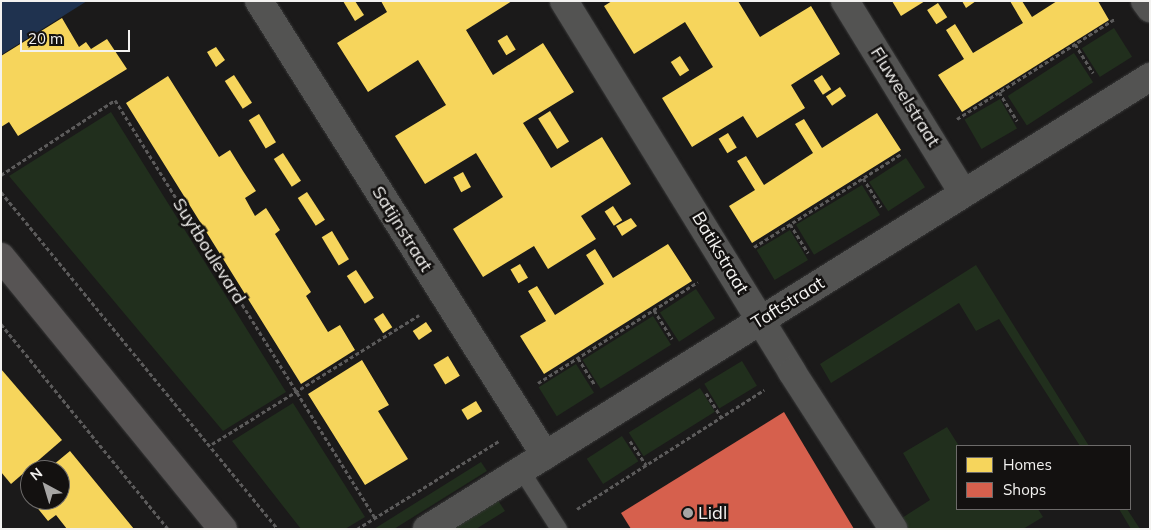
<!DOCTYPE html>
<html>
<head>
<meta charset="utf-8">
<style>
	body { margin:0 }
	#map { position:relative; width:1151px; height:530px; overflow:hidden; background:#1b1a1a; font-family:Mulish,sans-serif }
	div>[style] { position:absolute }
	.green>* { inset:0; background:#212f1d; transform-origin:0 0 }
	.water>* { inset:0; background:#1f324f }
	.homes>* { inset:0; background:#f6d55c; transform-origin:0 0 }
	.shops>* { inset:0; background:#d6604d }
	.path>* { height:3px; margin-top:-1.5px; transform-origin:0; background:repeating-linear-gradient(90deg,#5c5b5b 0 4px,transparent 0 6.5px) }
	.roads { filter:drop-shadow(0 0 1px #383838) drop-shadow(0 0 1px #383838) }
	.lane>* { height:16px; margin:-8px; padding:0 8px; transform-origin:8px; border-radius:8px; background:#535352 }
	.street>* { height:28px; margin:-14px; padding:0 14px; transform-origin:14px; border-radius:14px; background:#535352 }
	.secondary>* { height:28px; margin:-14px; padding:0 14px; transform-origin:14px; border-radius:14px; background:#575454 }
	.dots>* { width:14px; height:14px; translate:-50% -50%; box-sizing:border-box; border:2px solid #131110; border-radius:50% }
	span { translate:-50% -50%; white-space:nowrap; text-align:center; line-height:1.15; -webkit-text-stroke:5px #131110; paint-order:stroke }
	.street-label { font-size:18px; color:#f3f2f0 }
	.poi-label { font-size:18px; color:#f3f2f0 }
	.left { translate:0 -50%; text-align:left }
	.frame { position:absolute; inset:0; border:2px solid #f3f2f0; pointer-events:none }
	.legend { position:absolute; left:956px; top:445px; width:175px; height:65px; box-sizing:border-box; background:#131110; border:1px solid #6d6b6a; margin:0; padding:6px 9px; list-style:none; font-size:15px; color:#f3f2f0 }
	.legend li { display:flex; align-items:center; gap:10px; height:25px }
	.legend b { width:25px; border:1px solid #6d6b6a }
	.north { position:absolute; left:20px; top:460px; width:50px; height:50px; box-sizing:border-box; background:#131110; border:1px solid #6d6b6a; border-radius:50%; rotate:321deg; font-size:14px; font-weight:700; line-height:20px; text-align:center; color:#f3f2f0 }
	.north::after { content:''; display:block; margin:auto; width:18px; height:22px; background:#a7a6a5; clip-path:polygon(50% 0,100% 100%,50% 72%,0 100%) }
	.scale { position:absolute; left:20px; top:30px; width:110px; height:22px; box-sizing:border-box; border:2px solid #f3f2f0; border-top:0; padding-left:6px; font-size:15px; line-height:18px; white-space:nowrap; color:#f3f2f0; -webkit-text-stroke:4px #131110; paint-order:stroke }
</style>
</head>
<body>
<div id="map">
	<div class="green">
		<i style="left:1114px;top:28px;width:34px;height:38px;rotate:58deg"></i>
		<i style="left:1074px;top:53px;width:35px;height:79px;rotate:57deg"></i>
		<i style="left:1000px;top:99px;width:34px;height:41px;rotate:60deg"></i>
		<i style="clip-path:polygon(111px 112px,286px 392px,223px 431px,9px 176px)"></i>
		<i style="left:906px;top:158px;width:35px;height:44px;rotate:57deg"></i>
		<i style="left:862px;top:185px;width:35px;height:77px;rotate:59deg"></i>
		<i style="left:790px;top:230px;width:35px;height:39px;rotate:59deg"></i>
		<i style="clip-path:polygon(976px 265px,1089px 446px,1080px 446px,999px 319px,976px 331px,959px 303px,831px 383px,820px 364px)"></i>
		<i style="left:696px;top:289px;width:35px;height:43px;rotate:57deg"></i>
		<i style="left:653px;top:316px;width:34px;height:83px;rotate:58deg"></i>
		<i style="left:742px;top:361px;width:29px;height:44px;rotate:59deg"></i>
		<i style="left:576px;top:364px;width:34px;height:44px;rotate:58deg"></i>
		<i style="left:700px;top:388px;width:28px;height:84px;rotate:58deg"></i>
		<i style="clip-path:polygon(293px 403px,365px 517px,345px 529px,301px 529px,232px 441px)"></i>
		<i style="clip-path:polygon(947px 427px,959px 446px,957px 509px,1038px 509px,1043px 517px,1023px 529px,893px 529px,891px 525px,930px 500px,903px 453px)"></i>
		<i style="left:622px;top:436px;width:30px;height:42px;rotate:57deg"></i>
		<i style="clip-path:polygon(481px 462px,487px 471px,394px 529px,374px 529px)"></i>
		<i style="clip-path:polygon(497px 499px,505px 511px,476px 529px,449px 529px)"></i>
		<i style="clip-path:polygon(1119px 509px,1127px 509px,1140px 529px,1131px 529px)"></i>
	</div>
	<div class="water">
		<i style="clip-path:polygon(1px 1px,87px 1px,1px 55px)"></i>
	</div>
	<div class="homes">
		<i style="clip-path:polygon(343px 1px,355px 1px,364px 15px,355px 21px)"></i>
		<i style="clip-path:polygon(381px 1px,512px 1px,466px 30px,493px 75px,543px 43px,574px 92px,523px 123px,537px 145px,551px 168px,602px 137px,631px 184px,581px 216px,596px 239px,548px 269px,534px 246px,483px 277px,453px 229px,503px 197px,476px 153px,425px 184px,395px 136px,446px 105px,418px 60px,368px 92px,337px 43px,387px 12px)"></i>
		<i style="clip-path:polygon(612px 1px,738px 1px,760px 37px,811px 6px,840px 54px,791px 85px,805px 108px,757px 138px,743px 116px,692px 147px,662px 98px,713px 67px,685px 22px,634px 54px,604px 6px)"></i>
		<i style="clip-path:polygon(892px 1px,925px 1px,901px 16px)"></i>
		<i style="clip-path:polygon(962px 1px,976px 1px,966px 8px)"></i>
		<i style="clip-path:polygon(1010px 1px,1022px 1px,1032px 17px,1057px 1px,1098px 1px,1109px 20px,962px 112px,938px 75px,964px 59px,946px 30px,955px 24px,973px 53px,1023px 23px)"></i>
		<i style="left:938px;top:3px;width:17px;height:13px;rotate:57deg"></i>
		<i style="clip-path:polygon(62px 18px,79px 47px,86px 42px,91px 49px,107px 39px,127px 69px,18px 136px,9px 122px,1px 127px,1px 56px)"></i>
		<i style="left:507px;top:35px;width:17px;height:11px;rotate:59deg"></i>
		<i style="clip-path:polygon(216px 47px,225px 60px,216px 67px,207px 52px)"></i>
		<i style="left:680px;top:56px;width:17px;height:11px;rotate:57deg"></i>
		<i style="left:234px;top:75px;width:33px;height:11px;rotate:57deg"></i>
		<i style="left:822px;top:75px;width:17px;height:10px;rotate:57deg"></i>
		<i style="clip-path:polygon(168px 76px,219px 157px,230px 150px,243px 171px,256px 191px,245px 198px,255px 216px,266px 208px,280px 230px,275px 234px,311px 292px,306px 296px,328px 332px,340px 325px,355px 350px,301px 384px,126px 103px)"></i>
		<i style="left:840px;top:87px;width:11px;height:17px;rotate:56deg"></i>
		<i style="left:550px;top:111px;width:36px;height:14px;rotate:58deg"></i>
		<i style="clip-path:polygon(877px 113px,901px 150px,752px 243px,729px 206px,755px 190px,737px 161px,746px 156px,764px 185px,813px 153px,795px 124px,804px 119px,822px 148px)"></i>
		<i style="left:259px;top:114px;width:33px;height:12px;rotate:59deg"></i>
		<i style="left:728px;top:133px;width:17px;height:11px;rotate:59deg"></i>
		<i style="left:283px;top:153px;width:33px;height:11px;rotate:57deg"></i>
		<i style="left:463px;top:172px;width:17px;height:11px;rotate:62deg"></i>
		<i style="left:307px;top:192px;width:33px;height:11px;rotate:57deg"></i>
		<i style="left:613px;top:206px;width:17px;height:10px;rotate:57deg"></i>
		<i style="clip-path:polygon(631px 218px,637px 226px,622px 236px,616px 226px)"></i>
		<i style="left:332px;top:231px;width:33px;height:12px;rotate:59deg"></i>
		<i style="clip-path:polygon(668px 244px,692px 281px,544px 374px,520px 336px,546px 321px,528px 291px,537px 286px,555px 315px,604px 284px,586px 255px,595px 249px,613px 278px)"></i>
		<i style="left:520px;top:264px;width:16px;height:11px;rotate:60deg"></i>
		<i style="left:356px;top:270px;width:33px;height:11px;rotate:57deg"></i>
		<i style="left:383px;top:313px;width:17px;height:11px;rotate:57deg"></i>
		<i style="left:426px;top:322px;width:11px;height:16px;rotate:56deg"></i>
		<i style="left:448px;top:356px;width:23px;height:17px;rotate:59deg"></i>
		<i style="clip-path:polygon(362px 360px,389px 405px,378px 411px,408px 459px,365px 485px,308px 394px)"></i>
		<i style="clip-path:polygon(1px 369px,62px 440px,11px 484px,1px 472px)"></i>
		<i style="left:476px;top:401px;width:12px;height:17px;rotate:59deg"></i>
		<i style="clip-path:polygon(70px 451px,134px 529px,67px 529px,56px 515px,48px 521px,31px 500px,60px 500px,60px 470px,47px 470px)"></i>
		<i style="clip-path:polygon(30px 483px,30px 499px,23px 489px)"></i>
	</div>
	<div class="shops">
		<i style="clip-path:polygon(784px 412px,854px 529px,631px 529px,621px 513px)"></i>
	</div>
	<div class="path">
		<i style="left:1075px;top:44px;width:34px;rotate:58deg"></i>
		<i style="left:999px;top:92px;width:34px;rotate:58deg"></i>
		<i style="left:957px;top:119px;width:188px;rotate:-32.4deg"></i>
		<i style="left:1px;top:175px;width:136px;rotate:-33.3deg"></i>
		<i style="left:115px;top:100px;width:492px;rotate:58.1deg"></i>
		<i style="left:863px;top:178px;width:34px;rotate:58deg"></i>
		<i style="left:1px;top:192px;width:436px;rotate:50.6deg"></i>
		<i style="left:790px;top:224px;width:34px;rotate:58deg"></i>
		<i style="left:754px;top:247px;width:174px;rotate:-32.3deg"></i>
		<i style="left:654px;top:310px;width:34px;rotate:58deg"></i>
		<i style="left:1px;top:324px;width:264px;rotate:50.8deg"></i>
		<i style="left:578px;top:358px;width:32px;rotate:58deg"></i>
		<i style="left:538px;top:383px;width:189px;rotate:-32.3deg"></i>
		<i style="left:706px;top:393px;width:28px;rotate:58deg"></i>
		<i style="left:630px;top:441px;width:29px;rotate:56deg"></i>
		<i style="left:212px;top:444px;width:244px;rotate:-31.9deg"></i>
		<i style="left:577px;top:509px;width:222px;rotate:-32.5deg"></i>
		<i style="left:357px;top:529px;width:167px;rotate:-31.8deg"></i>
	</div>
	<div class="roads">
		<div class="lane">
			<i style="left:521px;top:470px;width:70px;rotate:57.2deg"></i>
		</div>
		<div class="street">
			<i style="left:259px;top:1px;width:537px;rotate:57.79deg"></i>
			<i style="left:564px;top:1px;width:435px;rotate:58.4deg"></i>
			<i style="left:792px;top:372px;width:187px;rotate:57.2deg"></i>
			<i style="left:845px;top:1px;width:225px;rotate:58.4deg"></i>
			<i style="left:1145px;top:1px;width:9px;rotate:54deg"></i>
			<i style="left:427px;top:529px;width:853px;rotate:-32.01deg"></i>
		</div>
		<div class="secondary">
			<i style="left:1px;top:257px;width:351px;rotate:50.8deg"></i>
		</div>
	</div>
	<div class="dots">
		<i style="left:688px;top:513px;background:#a7a6a5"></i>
	</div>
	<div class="street-label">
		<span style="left:905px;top:97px;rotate:58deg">Fluweelstraat</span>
		<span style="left:402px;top:229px;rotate:58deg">Satijnstraat</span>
		<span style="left:209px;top:251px;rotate:58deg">Suytboulevard</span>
		<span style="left:720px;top:253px;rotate:59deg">Batikstraat</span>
		<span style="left:788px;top:303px;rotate:-32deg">Taftstraat</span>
	</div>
	<div class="poi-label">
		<span class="left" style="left:698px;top:513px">Lidl</span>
	</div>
	<div class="frame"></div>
	<ul class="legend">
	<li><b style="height:14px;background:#f6d55c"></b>Homes</li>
	<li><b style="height:14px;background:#d6604d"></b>Shops</li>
	</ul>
	<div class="north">N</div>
	<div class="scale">20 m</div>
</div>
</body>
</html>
